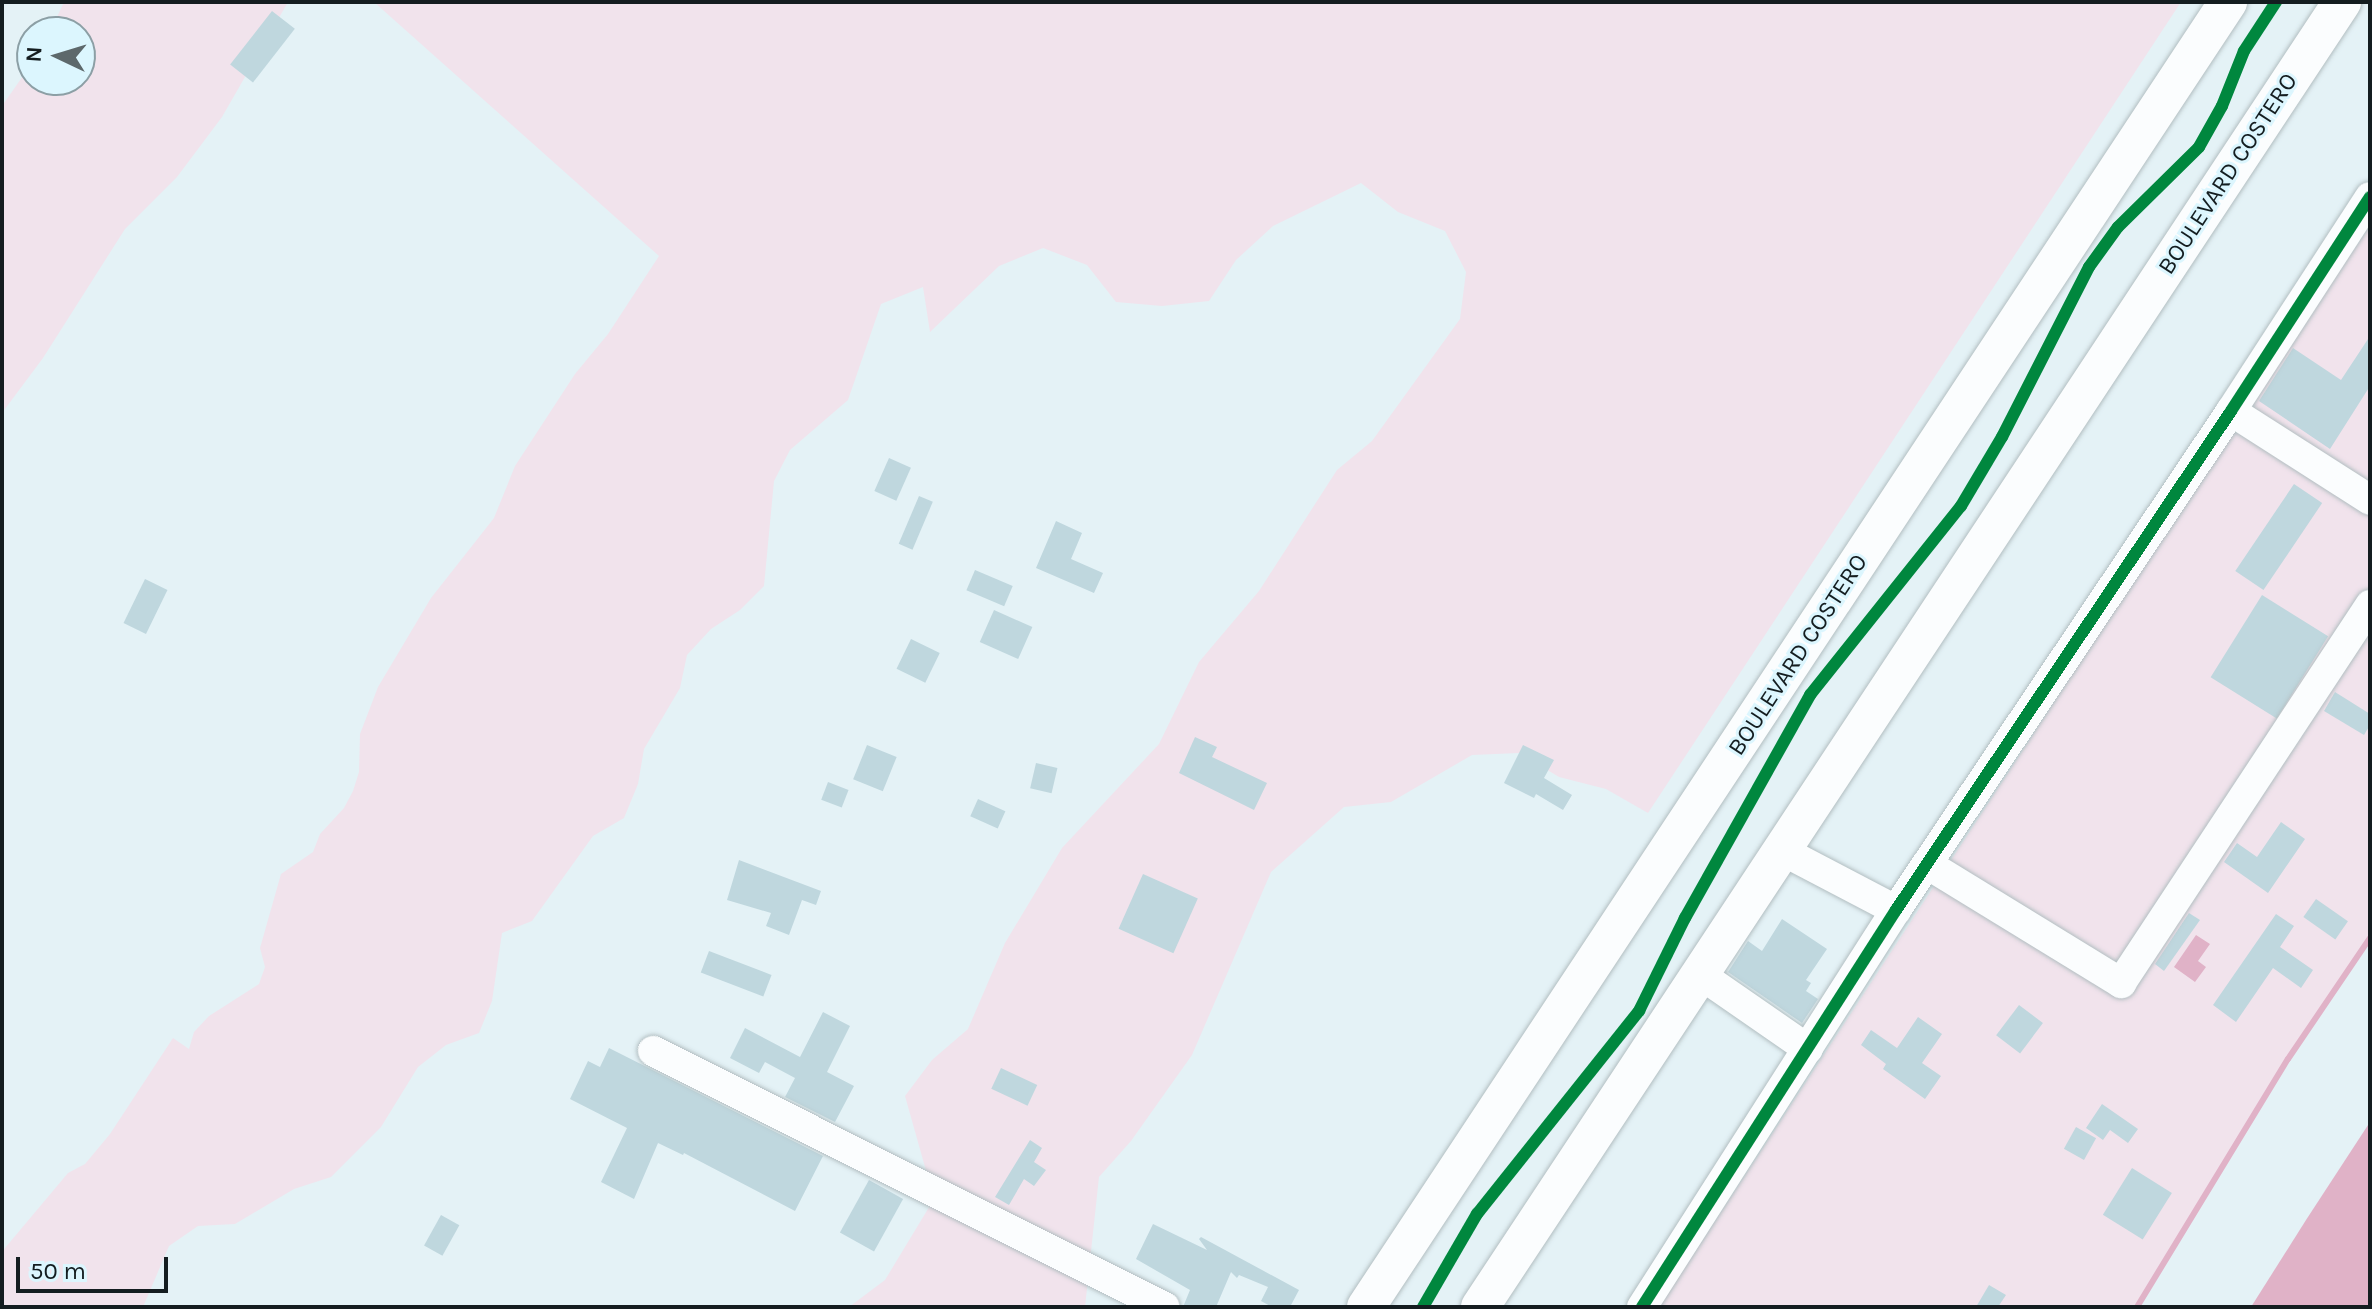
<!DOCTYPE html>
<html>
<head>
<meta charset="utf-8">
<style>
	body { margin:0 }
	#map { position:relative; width:2372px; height:1309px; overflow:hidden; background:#e4f2f6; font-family:Karla,sans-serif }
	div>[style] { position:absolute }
	.green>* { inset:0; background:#f1e3ec }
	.water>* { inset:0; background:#e0b2c7 }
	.stream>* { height:6px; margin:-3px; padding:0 3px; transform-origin:3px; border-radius:3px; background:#e0b2c7 }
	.building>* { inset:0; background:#bfd7de; transform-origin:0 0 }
	.roads { filter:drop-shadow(0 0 2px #b2bec1) drop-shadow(0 0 2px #b2bec1) }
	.minor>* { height:30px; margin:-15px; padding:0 15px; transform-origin:15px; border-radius:15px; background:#fbfdfe }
	.major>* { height:38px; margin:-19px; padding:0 19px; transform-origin:19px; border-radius:19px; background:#fbfdfe }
	.cycleway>* { height:12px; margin:-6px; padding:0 6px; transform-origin:6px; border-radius:6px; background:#00873e }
	span { translate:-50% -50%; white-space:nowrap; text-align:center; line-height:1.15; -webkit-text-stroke:6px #dcf6fe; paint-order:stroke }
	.street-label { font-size:24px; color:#141d20 }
	.frame { position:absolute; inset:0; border:4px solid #141d20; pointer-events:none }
	.north { position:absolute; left:16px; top:16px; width:80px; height:80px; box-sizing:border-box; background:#dcf6fe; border:2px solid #8c9fa5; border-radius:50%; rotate:274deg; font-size:22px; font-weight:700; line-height:32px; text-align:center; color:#141d20 }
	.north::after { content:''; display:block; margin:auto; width:28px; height:36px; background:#5d686b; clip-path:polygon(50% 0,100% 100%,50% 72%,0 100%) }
	.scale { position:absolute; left:16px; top:1257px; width:152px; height:36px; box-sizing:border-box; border:4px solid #141d20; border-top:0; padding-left:10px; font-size:24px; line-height:28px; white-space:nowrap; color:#141d20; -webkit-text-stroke:6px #dcf6fe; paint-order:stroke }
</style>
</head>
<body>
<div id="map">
	<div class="green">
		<i style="clip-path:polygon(64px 2px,288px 2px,222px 117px,177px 177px,125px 229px,43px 358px,2px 413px,2px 106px,32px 63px,32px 80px,80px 80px,80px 32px,50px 32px)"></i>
		<i style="clip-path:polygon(374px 2px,2181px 2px,1648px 813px,1606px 789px,1559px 777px,1519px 753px,1472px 755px,1391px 802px,1344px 807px,1271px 872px,1192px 1055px,1131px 1141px,1099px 1177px,1085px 1307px,849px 1307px,885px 1280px,934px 1199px,905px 1096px,932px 1060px,968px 1029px,1005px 943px,1062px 848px,1159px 744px,1199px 662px,1259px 591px,1337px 470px,1372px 441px,1460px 319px,1466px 272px,1445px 231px,1398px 212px,1361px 183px,1273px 226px,1236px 260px,1209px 301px,1162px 306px,1116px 302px,1087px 265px,1043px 248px,999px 266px,930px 332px,923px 287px,881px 304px,848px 400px,790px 450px,774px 481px,764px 586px,740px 610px,711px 629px,687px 655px,680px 688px,644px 749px,638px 784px,624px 818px,593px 836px,532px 921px,502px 933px,492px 1001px,479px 1033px,446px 1045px,418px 1067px,381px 1127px,331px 1177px,294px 1189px,235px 1224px,198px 1226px,169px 1246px,143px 1307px,2px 1307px,2px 1253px,5px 1248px,68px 1173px,85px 1164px,110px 1134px,173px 1038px,189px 1049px,194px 1032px,209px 1016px,259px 984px,265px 967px,260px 948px,281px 874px,313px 852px,320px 834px,344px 808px,353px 791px,359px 772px,360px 734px,378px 687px,431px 598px,494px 518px,515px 466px,575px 374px,608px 334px,659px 256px)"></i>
		<i style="clip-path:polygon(2370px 226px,2370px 938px,2288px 1059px,2137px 1307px,1659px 1307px,2249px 404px)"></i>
	</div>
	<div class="water">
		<i style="clip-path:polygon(2196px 935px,2210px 944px,2198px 961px,2206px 967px,2195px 982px,2174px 967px)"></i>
		<i style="clip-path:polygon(2370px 1122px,2370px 1307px,2251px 1307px,2306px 1220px)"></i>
	</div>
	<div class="stream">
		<i style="left:2137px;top:1307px;width:290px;rotate:-58.7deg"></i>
		<i style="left:2288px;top:1059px;width:146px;rotate:-55.9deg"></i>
	</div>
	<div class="building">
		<i style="left:272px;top:11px;width:29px;height:68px;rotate:38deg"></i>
		<i style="clip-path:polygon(2370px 336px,2370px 386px,2330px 449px,2259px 401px,2293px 348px,2341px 380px)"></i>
		<i style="left:889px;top:458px;width:24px;height:36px;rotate:24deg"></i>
		<i style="left:2294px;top:484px;width:34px;height:105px;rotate:34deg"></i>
		<i style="left:919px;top:496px;width:15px;height:52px;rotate:23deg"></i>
		<i style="clip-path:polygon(1056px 521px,1082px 533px,1071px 559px,1103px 573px,1094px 593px,1036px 568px)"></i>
		<i style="left:975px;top:570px;width:41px;height:22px;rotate:23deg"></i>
		<i style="left:145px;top:579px;width:25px;height:49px;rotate:26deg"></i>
		<i style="left:2262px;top:595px;width:78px;height:97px;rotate:32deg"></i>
		<i style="left:994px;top:610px;width:42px;height:35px;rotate:24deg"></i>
		<i style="left:911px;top:639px;width:32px;height:33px;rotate:26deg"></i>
		<i style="clip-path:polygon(2335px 692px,2370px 714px,2370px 725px,2364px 735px,2324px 711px)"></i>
		<i style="clip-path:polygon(1195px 737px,1217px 747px,1212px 757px,1267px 783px,1254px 810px,1179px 773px)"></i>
		<i style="left:867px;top:745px;width:32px;height:37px;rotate:22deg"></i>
		<i style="clip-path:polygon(1523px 745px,1554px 760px,1544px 778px,1572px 795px,1563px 810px,1536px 794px,1534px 798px,1504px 783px)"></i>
		<i style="left:1036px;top:763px;width:22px;height:26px;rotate:13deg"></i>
		<i style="left:828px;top:782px;width:22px;height:19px;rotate:21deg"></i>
		<i style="left:978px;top:799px;width:30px;height:19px;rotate:24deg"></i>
		<i style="clip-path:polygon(2281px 822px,2305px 839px,2268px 893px,2224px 862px,2237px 843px,2257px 857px)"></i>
		<i style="clip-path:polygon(739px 860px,821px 891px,816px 905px,802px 900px,789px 935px,766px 926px,771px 913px,727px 900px)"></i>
		<i style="left:1143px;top:874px;width:60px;height:60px;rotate:24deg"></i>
		<i style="left:2316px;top:899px;width:39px;height:22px;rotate:35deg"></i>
		<i style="clip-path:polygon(2189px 913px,2200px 920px,2164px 971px,2155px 964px)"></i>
		<i style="clip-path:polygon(2276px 914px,2294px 926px,2280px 947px,2313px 970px,2301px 988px,2273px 968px,2236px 1022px,2213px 1005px)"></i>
		<i style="clip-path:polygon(1782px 919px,1827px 949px,1806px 980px,1811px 983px,1806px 991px,1818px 999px,1802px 1023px,1728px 972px,1748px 941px,1762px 951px)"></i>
		<i style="left:709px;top:951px;width:67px;height:23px;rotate:21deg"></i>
		<i style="left:2019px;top:1005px;width:30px;height:38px;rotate:37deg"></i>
		<i style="clip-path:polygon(823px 1012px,850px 1026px,827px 1072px,854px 1086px,835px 1122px,785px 1097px,795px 1078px,765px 1062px,759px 1073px,730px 1058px,745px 1028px,800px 1057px)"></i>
		<i style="clip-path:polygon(1918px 1017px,1942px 1034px,1922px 1063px,1941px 1076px,1925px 1099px,1883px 1069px,1886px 1064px,1861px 1045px,1871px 1030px,1897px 1048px)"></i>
		<i style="clip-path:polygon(609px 1048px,823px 1156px,795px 1211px,684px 1153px,683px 1155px,658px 1143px,634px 1199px,601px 1182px,627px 1128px,570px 1099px,588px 1061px,600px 1067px)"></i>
		<i style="left:1001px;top:1068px;width:40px;height:23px;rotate:25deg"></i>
		<i style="clip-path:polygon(2102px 1104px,2138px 1129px,2128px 1143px,2110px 1130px,2103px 1140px,2086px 1128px)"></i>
		<i style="left:2076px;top:1127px;width:23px;height:25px;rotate:29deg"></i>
		<i style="clip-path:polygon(1030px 1140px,1042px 1148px,1034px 1162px,1046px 1170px,1034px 1186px,1024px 1179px,1009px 1205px,995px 1197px)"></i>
		<i style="left:2132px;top:1168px;width:47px;height:55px;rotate:32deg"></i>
		<i style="left:869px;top:1180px;width:39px;height:60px;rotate:29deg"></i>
		<i style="left:441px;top:1215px;width:21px;height:35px;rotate:29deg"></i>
		<i style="clip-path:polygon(1153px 1224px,1207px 1250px,1199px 1239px,1201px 1237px,1299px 1290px,1290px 1307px,1272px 1307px,1261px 1301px,1268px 1287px,1239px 1275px,1237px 1278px,1231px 1272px,1216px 1307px,1183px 1307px,1190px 1290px,1136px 1259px)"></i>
		<i style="clip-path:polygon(1989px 1285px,2006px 1295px,1998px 1307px,1976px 1307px)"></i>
	</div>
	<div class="roads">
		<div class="minor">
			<i style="left:2231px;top:411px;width:165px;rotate:32.6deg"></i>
			<i style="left:1781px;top:850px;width:130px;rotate:27.6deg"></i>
			<i style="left:1927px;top:864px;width:228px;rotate:31.5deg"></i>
			<i style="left:2121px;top:983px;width:453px;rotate:-56.6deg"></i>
			<i style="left:1701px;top:975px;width:130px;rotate:34.7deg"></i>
			<i style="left:653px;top:1051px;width:572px;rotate:26.57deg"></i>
			<i style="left:1642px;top:1307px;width:471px;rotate:-57.4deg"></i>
			<i style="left:1896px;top:910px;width:601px;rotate:-56.12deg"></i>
			<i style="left:2231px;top:411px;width:255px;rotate:-57deg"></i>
		</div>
		<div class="major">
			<i style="left:1366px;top:1307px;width:1564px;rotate:-56.55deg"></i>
			<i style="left:1480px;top:1307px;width:1564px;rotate:-56.55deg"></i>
		</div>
	</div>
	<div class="cycleway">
		<i style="left:1423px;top:1307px;width:108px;rotate:-59.9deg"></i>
		<i style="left:1477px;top:1214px;width:260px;rotate:-51.4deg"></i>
		<i style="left:1639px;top:1011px;width:104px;rotate:-63.7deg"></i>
		<i style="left:1685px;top:918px;width:256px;rotate:-60.7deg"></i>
		<i style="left:1810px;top:695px;width:242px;rotate:-51.4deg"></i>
		<i style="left:1961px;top:506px;width:80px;rotate:-59.3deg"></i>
		<i style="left:2002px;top:437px;width:191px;rotate:-62.9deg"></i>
		<i style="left:2089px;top:267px;width:49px;rotate:-54.1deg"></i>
		<i style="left:2118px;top:227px;width:114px;rotate:-44.6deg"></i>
		<i style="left:2199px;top:147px;width:47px;rotate:-60.7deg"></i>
		<i style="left:2222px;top:106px;width:59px;rotate:-68.2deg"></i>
		<i style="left:2244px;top:51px;width:59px;rotate:-56.9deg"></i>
		<i style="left:1642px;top:1307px;width:471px;rotate:-57.4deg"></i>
		<i style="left:1896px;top:910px;width:601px;rotate:-56.12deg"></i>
		<i style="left:2231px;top:411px;width:255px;rotate:-57deg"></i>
	</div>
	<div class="street-label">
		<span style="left:2228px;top:174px;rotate:-57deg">BOULEVARD COSTERO</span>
		<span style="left:1798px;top:655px;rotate:-57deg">BOULEVARD COSTERO</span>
	</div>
	<div class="frame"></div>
	<div class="north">N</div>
	<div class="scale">50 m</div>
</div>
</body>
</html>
